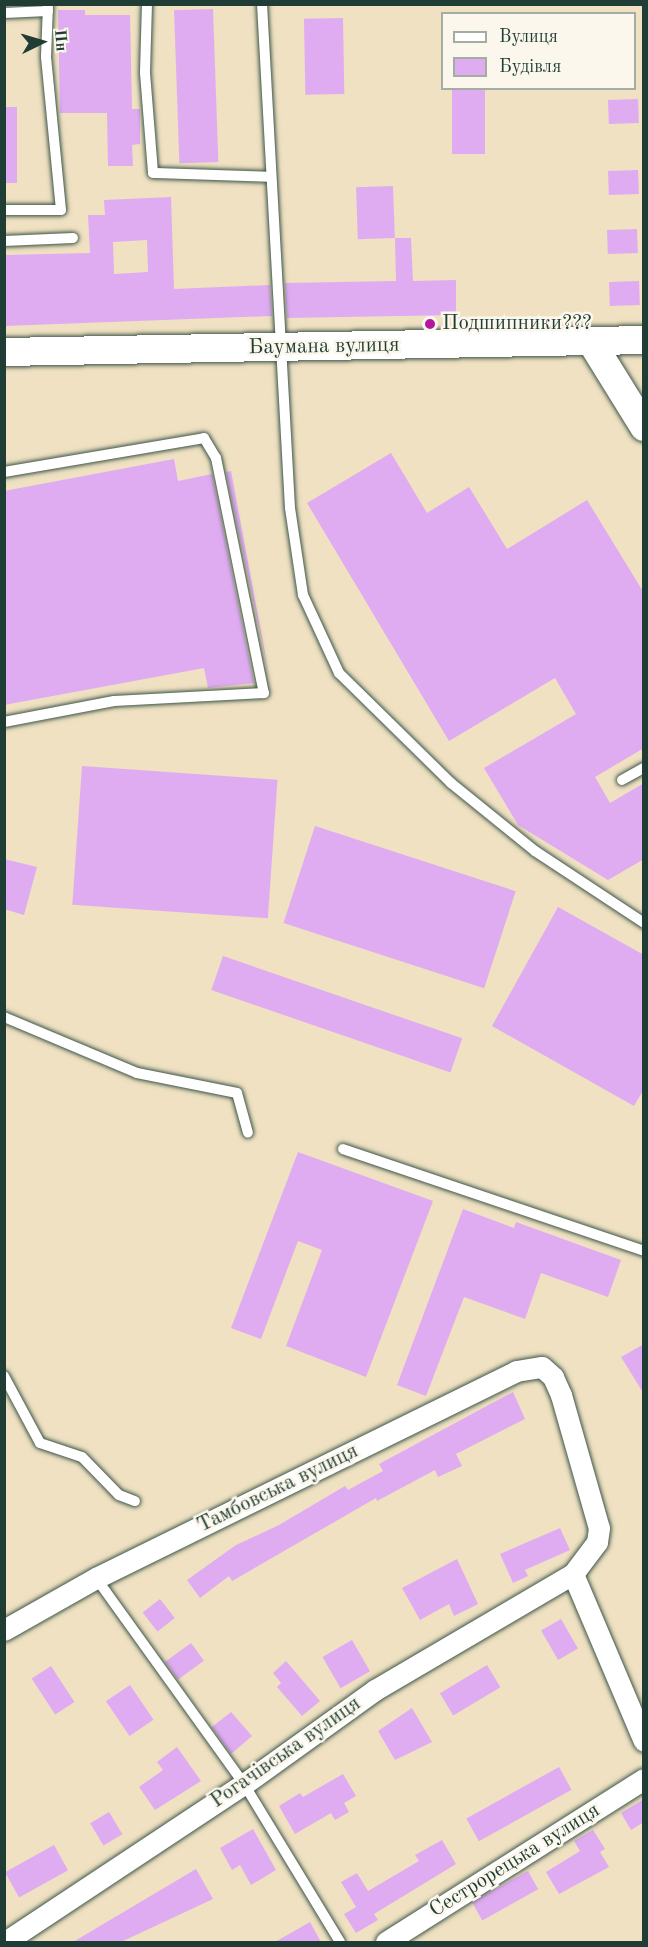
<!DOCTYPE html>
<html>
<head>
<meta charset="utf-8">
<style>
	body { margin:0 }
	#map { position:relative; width:648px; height:1947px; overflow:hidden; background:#efe1c2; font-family:"Old Standard TT",serif }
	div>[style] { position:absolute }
	.building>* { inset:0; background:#dfacf1; transform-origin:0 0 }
	.roads { filter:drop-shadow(0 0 2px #3e5649) drop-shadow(0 0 2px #3e5649) }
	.lane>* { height:10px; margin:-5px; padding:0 5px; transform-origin:5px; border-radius:5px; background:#fff }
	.street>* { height:21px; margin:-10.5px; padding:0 10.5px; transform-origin:10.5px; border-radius:10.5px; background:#fff }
	.secondary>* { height:28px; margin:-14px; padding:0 14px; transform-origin:14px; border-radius:14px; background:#fff }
	.dots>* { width:16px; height:16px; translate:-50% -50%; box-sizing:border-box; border:3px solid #fbf7ec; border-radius:50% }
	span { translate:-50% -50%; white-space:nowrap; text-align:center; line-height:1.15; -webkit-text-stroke:5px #fbf7ec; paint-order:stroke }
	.poi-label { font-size:21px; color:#1f3d34 }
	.left { translate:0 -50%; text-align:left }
	.street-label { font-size:21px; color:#1f3d34 }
	.frame { position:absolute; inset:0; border:6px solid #1f3d34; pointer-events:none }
	.legend { position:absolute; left:441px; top:12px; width:195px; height:78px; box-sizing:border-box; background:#fbf7ec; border:2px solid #a3ada2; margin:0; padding:8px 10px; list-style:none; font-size:18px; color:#1f3d34 }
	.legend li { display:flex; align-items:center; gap:12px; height:30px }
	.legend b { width:30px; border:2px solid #a3ada2 }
	.north { position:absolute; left:12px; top:12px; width:60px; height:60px; -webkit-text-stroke:4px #fbf7ec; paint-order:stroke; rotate:85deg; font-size:16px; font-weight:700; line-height:24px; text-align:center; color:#1f3d34 }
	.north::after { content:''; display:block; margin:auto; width:21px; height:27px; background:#1f3d34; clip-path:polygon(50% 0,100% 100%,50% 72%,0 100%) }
</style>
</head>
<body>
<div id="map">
	<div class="building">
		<i style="left:213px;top:9px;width:153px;height:39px;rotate:88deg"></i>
		<i style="clip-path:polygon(58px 10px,85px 10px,85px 15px,130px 15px,132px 109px,140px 109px,140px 144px,132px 145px,133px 166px,108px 166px,107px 113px,60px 113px)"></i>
		<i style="left:343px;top:18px;width:76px;height:39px;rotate:89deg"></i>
		<i style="left:452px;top:88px;width:33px;height:66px"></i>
		<i style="left:638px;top:99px;width:24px;height:30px;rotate:88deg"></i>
		<i style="left:4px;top:107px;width:13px;height:76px"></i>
		<i style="left:638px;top:170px;width:24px;height:30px;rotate:88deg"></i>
		<i style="left:393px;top:186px;width:52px;height:37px;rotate:88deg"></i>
		<i style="clip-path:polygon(evenodd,171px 197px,174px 289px,270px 285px,272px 316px,4px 326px,4px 255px,90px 253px,88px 215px,105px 215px,104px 200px,171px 197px,147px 240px,148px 272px,114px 274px,113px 242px,147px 240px)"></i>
		<i style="left:637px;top:229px;width:24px;height:30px;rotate:88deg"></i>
		<i style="clip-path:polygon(395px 238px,411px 238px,413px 281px,456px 280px,456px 315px,287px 318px,285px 283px,396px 281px)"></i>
		<i style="left:639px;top:281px;width:24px;height:30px;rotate:88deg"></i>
		<i style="clip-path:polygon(391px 453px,427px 513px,469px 487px,507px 549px,587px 500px,644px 593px,644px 748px,595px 777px,610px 803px,644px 783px,644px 859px,608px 880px,518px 825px,484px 768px,576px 714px,555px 678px,449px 741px,307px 503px)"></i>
		<i style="clip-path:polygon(174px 459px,178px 481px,212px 474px,254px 683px,208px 688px,204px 668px,4px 705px,4px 491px)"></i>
		<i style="clip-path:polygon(231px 471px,270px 680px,226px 472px)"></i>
		<i style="left:82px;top:766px;width:196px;height:139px;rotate:4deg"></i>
		<i style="left:315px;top:826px;width:211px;height:102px;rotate:18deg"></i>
		<i style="clip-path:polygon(4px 859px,37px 867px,24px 915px,4px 909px)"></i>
		<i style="clip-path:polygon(558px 907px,644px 955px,644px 1089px,634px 1106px,492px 1026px)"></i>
		<i style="left:223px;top:956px;width:253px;height:36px;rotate:19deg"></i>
		<i style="clip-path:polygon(298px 1152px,433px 1201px,366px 1377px,286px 1346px,322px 1250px,298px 1241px,261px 1339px,231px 1328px)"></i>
		<i style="clip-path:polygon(463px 1209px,514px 1228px,516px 1222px,621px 1260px,608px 1297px,541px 1273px,525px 1319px,464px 1297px,426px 1396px,397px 1385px)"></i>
		<i style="clip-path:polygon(644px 1344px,644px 1394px,621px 1357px)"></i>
		<i style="clip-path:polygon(513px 1392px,525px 1419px,456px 1454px,462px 1466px,438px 1477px,435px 1470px,377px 1501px,376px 1498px,232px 1581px,229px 1576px,200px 1598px,187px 1580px,236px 1545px,279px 1525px,345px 1486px,348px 1490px,383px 1471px,379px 1464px)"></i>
		<i style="clip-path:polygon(560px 1528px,570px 1550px,525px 1570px,528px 1576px,513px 1583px,500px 1554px)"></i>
		<i style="clip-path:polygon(457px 1559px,478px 1604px,454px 1616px,449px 1604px,420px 1620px,402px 1588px)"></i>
		<i style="left:160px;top:1599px;width:24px;height:22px;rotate:52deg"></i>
		<i style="left:561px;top:1619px;width:34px;height:23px;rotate:60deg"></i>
		<i style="left:352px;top:1640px;width:36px;height:34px;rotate:60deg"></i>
		<i style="left:191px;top:1643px;width:22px;height:32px;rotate:54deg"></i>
		<i style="clip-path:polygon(286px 1661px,320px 1701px,302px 1716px,277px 1687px,281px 1683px,273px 1673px)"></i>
		<i style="left:487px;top:1665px;width:26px;height:55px;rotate:59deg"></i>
		<i style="left:51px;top:1666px;width:43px;height:23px;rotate:57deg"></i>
		<i style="left:130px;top:1685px;width:42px;height:29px;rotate:56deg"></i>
		<i style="clip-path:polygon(412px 1708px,432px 1742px,395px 1760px,378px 1731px)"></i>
		<i style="clip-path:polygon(231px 1712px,252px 1736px,231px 1754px,212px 1727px)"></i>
		<i style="clip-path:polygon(177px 1747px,201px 1781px,155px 1810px,139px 1787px,163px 1770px,157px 1762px)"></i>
		<i style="left:559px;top:1767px;width:26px;height:106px;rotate:61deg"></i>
		<i style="clip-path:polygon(343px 1774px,356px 1796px,344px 1803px,349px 1812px,335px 1820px,331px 1813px,295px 1834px,279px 1806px,300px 1793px,303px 1797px)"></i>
		<i style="clip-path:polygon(644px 1799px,644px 1822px,631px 1830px,621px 1813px)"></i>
		<i style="left:109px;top:1812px;width:26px;height:22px;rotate:59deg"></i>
		<i style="clip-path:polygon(253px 1829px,276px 1870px,251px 1885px,240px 1865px,232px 1870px,220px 1848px)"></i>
		<i style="clip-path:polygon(593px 1830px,605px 1849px,600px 1852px,609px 1867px,559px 1894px,546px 1872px,580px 1851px,574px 1841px)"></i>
		<i style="clip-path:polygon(442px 1840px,456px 1864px,374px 1914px,378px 1920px,356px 1933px,344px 1914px,356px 1907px,341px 1882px,357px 1873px,368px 1891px,419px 1861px,415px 1855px)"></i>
		<i style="left:54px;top:1845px;width:29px;height:56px;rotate:61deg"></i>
		<i style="clip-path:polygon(196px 1869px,213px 1899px,121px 1942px,73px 1942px)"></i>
		<i style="left:528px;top:1871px;width:21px;height:64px;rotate:61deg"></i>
		<i style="clip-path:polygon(310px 1922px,321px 1942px,275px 1942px)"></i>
	</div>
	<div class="roads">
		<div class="lane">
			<i style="left:147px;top:4px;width:69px;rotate:91.7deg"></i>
			<i style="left:145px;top:73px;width:100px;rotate:85.4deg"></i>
			<i style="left:153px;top:173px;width:118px;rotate:1.9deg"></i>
			<i style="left:262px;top:4px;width:505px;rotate:86.82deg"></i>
			<i style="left:290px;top:508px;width:88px;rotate:81.5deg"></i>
			<i style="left:303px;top:595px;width:86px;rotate:65.2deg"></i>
			<i style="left:339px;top:673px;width:157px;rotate:44.5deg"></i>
			<i style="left:451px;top:783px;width:108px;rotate:39deg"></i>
			<i style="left:535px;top:851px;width:131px;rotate:33.4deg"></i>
			<i style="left:4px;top:13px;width:44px;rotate:-2.6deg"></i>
			<i style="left:4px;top:210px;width:57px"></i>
			<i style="left:61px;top:210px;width:154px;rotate:-95.6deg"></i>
			<i style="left:46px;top:57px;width:53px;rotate:-87.8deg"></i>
			<i style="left:4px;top:241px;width:69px;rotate:-2.5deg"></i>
			<i style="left:4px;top:472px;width:203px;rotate:-9.6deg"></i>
			<i style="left:204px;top:438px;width:23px;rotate:59deg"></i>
			<i style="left:216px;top:458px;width:240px;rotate:78.5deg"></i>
			<i style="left:264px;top:693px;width:150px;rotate:176.9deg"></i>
			<i style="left:114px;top:701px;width:112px;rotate:169.2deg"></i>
			<i style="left:622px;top:780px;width:25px;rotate:-29deg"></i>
			<i style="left:4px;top:1017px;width:144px;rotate:22.8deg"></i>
			<i style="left:137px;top:1073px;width:102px;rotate:11.3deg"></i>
			<i style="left:237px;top:1093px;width:41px;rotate:74.6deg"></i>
			<i style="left:343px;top:1149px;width:318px;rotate:18.7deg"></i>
			<i style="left:4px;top:1376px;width:76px;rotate:61.8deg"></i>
			<i style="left:40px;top:1443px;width:44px;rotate:18.4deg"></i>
			<i style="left:82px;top:1457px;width:53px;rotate:45.8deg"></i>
			<i style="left:119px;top:1495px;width:17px;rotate:21deg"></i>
			<i style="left:96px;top:1578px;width:254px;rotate:54.3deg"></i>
			<i style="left:244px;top:1784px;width:185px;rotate:58.7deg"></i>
		</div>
		<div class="street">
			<i style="left:4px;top:1630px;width:106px;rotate:-29.5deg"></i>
			<i style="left:96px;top:1578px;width:468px;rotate:-26.2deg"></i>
			<i style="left:516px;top:1371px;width:26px;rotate:-9deg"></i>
			<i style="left:542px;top:1367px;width:15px;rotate:42deg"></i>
			<i style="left:553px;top:1377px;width:20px;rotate:66deg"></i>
			<i style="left:561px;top:1395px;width:138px;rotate:74.1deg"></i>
			<i style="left:599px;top:1528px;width:14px;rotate:98deg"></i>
			<i style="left:597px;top:1542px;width:40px;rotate:127deg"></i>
			<i style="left:573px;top:1574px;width:181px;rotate:67deg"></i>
			<i style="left:5px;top:1942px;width:287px;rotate:-33.5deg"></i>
			<i style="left:244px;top:1784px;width:161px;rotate:-35.7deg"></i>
			<i style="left:375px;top:1690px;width:229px;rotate:-30.4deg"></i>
			<i style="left:386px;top:1942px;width:305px;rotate:-32.3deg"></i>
		</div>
		<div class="secondary">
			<i style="left:592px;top:343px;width:99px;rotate:58.2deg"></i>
			<i style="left:4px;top:352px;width:640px;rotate:-1.07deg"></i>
		</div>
	</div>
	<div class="dots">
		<i style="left:430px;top:324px;background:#b5179e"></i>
	</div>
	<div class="poi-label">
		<span class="left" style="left:442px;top:324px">Подшипники???</span>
	</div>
	<div class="street-label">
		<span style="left:324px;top:347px;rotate:-1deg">Баумана вулиця</span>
		<span style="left:278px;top:1489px;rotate:-26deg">Тамбовська вулиця</span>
		<span style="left:286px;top:1753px;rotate:-35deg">Рогачівська вулиця</span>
		<span style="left:515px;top:1861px;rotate:-32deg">Сестрорецька вулиця</span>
	</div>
	<div class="frame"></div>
	<ul class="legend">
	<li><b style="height:8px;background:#fff"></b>Вулиця</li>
	<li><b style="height:16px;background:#dfacf1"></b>Будівля</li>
	</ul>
	<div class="north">Пн</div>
</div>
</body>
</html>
